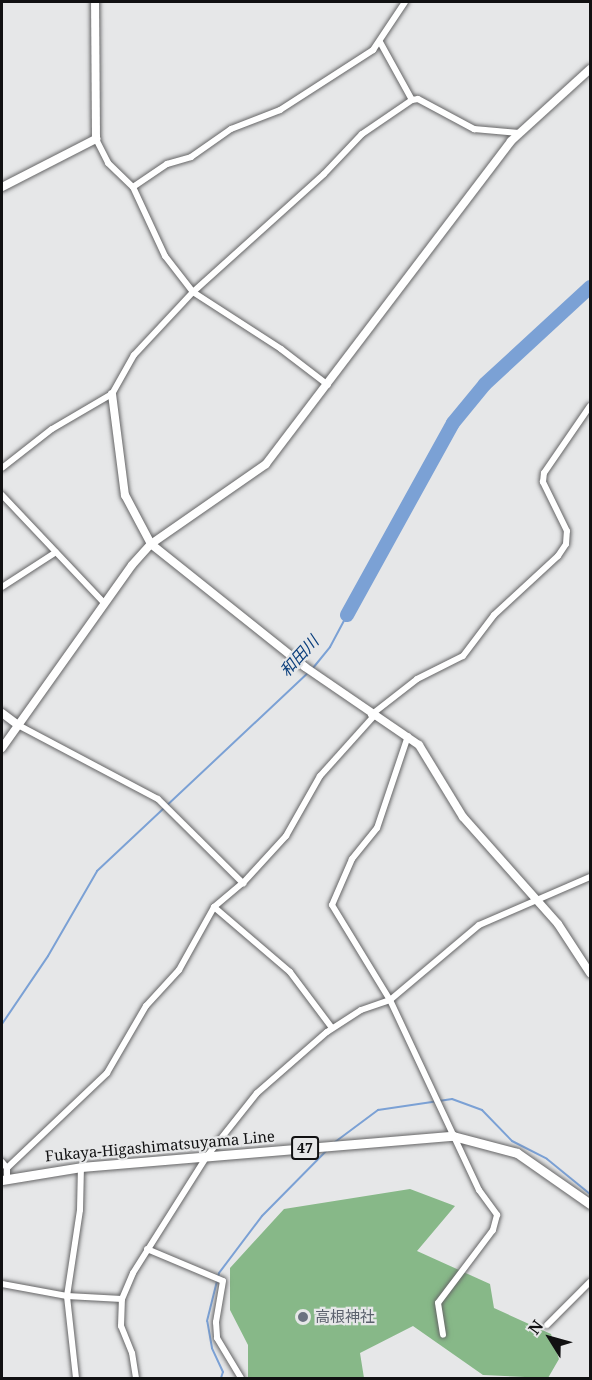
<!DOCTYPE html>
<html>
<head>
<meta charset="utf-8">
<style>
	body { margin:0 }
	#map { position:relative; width:592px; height:1380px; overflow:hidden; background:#e6e7e8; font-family:"Noto Serif","Noto Sans JP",serif }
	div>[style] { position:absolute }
	.forest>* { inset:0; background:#87b888 }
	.stream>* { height:2px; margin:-1px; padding:0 1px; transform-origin:1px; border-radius:1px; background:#7ba1d5 }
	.river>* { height:14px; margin:-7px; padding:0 7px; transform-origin:7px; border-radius:7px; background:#7ba1d5 }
	.roads { filter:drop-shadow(0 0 2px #656566) drop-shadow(0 0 2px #656566) }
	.street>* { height:6px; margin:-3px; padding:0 3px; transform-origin:3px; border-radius:3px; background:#fff }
	.secondary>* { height:8px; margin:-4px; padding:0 4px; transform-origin:4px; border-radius:4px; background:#fff }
	.primary>* { height:9px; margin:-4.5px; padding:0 4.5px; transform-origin:4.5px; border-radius:4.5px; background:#fff }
	.dots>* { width:16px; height:16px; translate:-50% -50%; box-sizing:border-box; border:3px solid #e6e7e8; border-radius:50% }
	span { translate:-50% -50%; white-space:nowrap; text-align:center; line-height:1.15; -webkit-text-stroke:4.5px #e6e7e8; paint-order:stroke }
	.shield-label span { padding:2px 4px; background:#e6e7e8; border:2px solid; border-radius:4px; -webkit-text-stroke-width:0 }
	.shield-label { font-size:14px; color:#111112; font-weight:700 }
	.street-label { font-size:15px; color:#111112 }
	.worship-label { font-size:15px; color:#5b616d }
	.left { translate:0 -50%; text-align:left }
	.water-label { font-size:16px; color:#0a3e7c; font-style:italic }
	.frame { position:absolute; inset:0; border:3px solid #111112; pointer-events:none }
	.north { position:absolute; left:520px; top:1308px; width:60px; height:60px; -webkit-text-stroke:4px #e6e7e8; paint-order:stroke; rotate:307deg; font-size:16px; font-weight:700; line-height:24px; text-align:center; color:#111112 }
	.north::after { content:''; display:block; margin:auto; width:21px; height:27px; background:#111112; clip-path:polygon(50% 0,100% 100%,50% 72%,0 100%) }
</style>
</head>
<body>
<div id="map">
	<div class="forest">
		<i style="clip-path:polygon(410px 1189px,455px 1206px,417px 1251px,490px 1284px,494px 1308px,551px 1334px,559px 1359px,548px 1378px,483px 1375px,413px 1326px,360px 1353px,364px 1378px,248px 1378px,248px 1345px,230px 1310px,230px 1268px,284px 1209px)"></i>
	</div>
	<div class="stream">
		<i style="left:313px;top:668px;width:27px;rotate:-51deg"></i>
		<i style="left:330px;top:647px;width:36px;rotate:-62deg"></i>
		<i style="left:2px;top:1024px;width:82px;rotate:-55.9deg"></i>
		<i style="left:48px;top:956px;width:98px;rotate:-60deg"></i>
		<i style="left:97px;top:871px;width:291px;rotate:-43.2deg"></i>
		<i style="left:335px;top:1142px;width:54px;rotate:-36.7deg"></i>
		<i style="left:378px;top:1110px;width:75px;rotate:-8.5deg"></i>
		<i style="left:452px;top:1099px;width:32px;rotate:20deg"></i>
		<i style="left:482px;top:1110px;width:43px;rotate:45.9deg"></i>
		<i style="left:512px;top:1141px;width:39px;rotate:27deg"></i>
		<i style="left:547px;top:1159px;width:55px;rotate:39.1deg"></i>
		<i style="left:221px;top:1378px;width:6px;rotate:-72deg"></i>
		<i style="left:223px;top:1372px;width:26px;rotate:-115deg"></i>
		<i style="left:212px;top:1348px;width:27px;rotate:-100deg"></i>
		<i style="left:207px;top:1321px;width:49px;rotate:-76deg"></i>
		<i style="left:219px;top:1273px;width:71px;rotate:-53deg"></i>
		<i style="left:262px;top:1216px;width:91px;rotate:-45.4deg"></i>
	</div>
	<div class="river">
		<i style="left:347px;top:615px;width:219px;rotate:-61.1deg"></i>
		<i style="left:453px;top:423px;width:50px;rotate:-50.6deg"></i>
		<i style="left:485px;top:384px;width:143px;rotate:-42.7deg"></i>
	</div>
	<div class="roads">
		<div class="street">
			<i style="left:380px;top:42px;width:66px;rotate:61.1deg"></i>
			<i style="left:412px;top:100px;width:6px;rotate:-9deg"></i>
			<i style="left:418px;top:99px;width:64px;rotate:28.2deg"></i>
			<i style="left:474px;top:129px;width:45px;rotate:5.1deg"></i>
			<i style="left:96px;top:139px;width:27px;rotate:63deg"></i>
			<i style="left:108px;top:163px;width:35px;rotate:44deg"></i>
			<i style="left:133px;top:187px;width:76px;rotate:65.1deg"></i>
			<i style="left:165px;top:256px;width:46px;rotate:52.1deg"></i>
			<i style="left:193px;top:292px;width:105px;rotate:32.9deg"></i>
			<i style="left:281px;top:349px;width:59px;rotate:37.5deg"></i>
			<i style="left:133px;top:187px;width:41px;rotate:-34.1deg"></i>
			<i style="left:167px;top:164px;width:25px;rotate:-16deg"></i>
			<i style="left:191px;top:157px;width:49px;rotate:-35deg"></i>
			<i style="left:231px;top:129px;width:53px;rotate:-21.2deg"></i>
			<i style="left:280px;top:110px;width:111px;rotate:-32.8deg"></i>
			<i style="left:373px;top:50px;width:58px;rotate:-56.3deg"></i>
			<i style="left:2px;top:468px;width:63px;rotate:-38deg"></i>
			<i style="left:52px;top:429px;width:69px;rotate:-30.3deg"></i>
			<i style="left:112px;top:394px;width:45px;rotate:-60.6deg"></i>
			<i style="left:134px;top:355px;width:86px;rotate:-46.9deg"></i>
			<i style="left:193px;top:292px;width:176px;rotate:-42deg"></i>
			<i style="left:324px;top:174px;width:55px;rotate:-46.5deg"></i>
			<i style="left:362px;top:134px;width:60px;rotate:-34.2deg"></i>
			<i style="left:2px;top:495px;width:149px;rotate:46.6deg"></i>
			<i style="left:2px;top:587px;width:64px;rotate:-32.9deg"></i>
			<i style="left:371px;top:715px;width:58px;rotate:-38deg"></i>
			<i style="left:417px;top:679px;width:51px;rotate:-26.6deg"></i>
			<i style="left:463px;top:656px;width:51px;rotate:-52.9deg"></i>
			<i style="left:494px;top:615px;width:87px;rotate:-42.7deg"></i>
			<i style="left:558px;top:556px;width:14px;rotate:-56deg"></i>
			<i style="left:566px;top:544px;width:13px;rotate:-86deg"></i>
			<i style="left:567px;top:531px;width:55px;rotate:-116.1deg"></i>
			<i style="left:543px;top:482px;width:9px;rotate:-84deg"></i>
			<i style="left:544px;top:473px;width:81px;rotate:-55.5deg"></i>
			<i style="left:18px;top:725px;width:158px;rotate:27.9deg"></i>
			<i style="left:158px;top:799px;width:120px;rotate:44.7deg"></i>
			<i style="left:408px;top:736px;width:97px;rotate:108.6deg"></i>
			<i style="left:377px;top:828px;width:40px;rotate:129deg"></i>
			<i style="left:352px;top:859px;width:50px;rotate:113.5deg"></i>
			<i style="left:332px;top:905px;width:111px;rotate:58.6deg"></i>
			<i style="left:390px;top:1000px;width:210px;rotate:64.9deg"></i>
			<i style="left:479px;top:1190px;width:31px;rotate:54deg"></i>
			<i style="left:497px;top:1215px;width:16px;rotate:105deg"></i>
			<i style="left:493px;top:1230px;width:91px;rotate:127deg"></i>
			<i style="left:438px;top:1303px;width:32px;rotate:81deg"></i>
			<i style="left:214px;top:907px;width:100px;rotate:40.5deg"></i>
			<i style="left:290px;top:972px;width:70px;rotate:53.1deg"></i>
			<i style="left:2px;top:1162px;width:8px;rotate:50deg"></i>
			<i style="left:7px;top:1168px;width:10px;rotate:90deg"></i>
			<i style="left:7px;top:1168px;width:138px;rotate:-43.5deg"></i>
			<i style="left:107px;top:1073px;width:78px;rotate:-59.8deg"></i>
			<i style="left:146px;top:1006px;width:49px;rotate:-47.5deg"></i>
			<i style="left:179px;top:970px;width:72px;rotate:-60.9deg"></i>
			<i style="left:214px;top:907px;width:38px;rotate:-40deg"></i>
			<i style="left:243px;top:883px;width:64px;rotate:-47.5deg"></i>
			<i style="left:286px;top:836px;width:69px;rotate:-60.5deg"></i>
			<i style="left:320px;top:776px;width:81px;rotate:-48deg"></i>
			<i style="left:147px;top:1249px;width:82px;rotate:22.8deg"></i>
			<i style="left:223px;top:1281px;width:42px;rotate:99.7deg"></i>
			<i style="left:216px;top:1322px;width:16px;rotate:86deg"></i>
			<i style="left:217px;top:1338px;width:47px;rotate:59deg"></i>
			<i style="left:2px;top:1284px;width:66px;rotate:10.5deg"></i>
			<i style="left:67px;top:1296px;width:55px;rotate:3.1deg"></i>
			<i style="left:547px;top:1325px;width:61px;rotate:-45deg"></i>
			<i style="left:76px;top:1378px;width:82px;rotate:-96.3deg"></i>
			<i style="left:67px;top:1296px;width:87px;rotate:-81.4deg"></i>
			<i style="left:80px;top:1210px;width:43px;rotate:-88.7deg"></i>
			<i style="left:136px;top:1378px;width:25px;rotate:-99deg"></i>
			<i style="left:132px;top:1353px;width:29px;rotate:-112deg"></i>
			<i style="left:121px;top:1326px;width:27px;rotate:-88deg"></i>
			<i style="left:122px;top:1299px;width:28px;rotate:-67deg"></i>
			<i style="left:133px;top:1273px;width:138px;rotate:-57.7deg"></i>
			<i style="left:207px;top:1156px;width:80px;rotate:-51.6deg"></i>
			<i style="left:257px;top:1093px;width:93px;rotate:-41.1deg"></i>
			<i style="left:327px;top:1032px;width:40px;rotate:-32.9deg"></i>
			<i style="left:361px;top:1010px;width:31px;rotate:-19deg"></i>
			<i style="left:390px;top:1000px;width:116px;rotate:-40.1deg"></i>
			<i style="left:479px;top:925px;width:121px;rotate:-23.4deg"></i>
		</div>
		<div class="secondary">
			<i style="left:2px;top:187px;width:106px;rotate:-27.1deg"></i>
			<i style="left:96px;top:139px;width:137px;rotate:-90.4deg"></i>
			<i style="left:112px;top:394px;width:102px;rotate:82.7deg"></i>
			<i style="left:125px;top:495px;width:55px;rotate:62deg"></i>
			<i style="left:151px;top:544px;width:197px;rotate:38.6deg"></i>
			<i style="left:305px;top:667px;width:138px;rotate:34.4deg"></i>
			<i style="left:419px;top:745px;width:84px;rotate:58.6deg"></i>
			<i style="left:463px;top:817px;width:143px;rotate:48.4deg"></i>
			<i style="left:558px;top:924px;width:59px;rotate:56.9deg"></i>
			<i style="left:2px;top:713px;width:20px;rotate:37deg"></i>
			<i style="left:2px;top:748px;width:224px;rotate:-54.6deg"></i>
			<i style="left:132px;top:565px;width:28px;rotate:-48deg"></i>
			<i style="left:151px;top:544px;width:140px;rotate:-34.8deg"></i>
			<i style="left:266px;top:464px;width:405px;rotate:-52.8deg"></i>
			<i style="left:511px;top:141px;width:107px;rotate:-42.3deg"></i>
		</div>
		<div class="primary">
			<i style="left:2px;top:1180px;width:80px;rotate:-9.3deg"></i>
			<i style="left:81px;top:1167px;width:373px;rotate:-4.8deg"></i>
			<i style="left:453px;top:1136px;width:66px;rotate:14.9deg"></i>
			<i style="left:517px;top:1153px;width:89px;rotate:34.9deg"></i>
		</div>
	</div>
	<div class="dots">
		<i style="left:303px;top:1317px;background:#6b7280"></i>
	</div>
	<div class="shield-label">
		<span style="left:305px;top:1148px">47</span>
	</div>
	<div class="street-label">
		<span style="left:160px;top:1146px;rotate:-5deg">Fukaya-Higashimatsuyama Line</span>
	</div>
	<div class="worship-label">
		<span class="left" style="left:315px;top:1317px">高根神社</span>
	</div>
	<div class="water-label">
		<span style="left:299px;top:656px;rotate:-48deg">和田川</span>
	</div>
	<div class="frame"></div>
	<div class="north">N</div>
</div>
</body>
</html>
